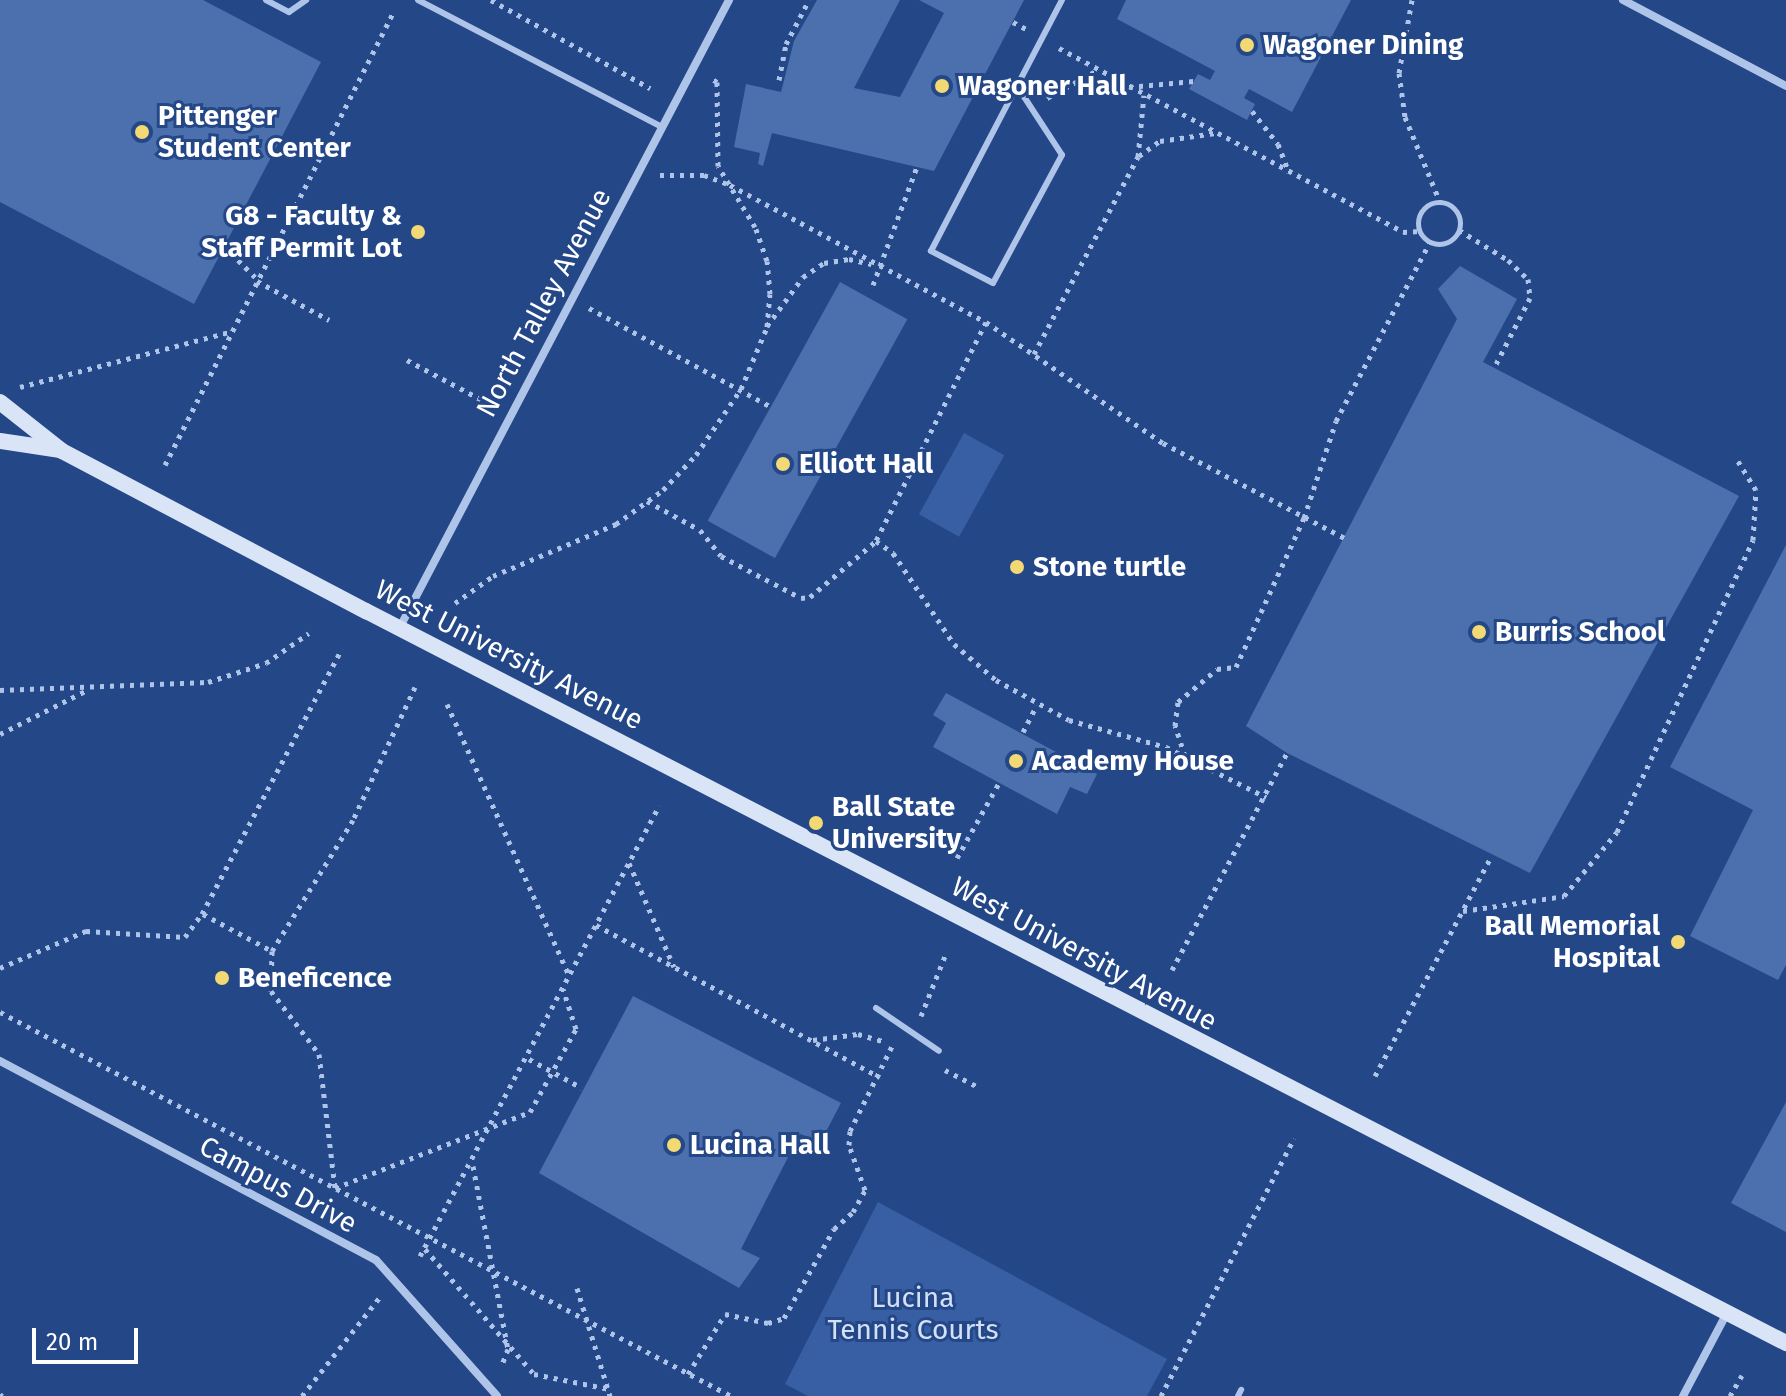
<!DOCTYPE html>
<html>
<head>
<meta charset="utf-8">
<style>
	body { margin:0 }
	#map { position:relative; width:1786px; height:1396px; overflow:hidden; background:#244787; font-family:"Fira Sans",sans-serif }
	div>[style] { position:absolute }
	.green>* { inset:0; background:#385fa3; transform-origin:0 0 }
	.building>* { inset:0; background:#4c70ae; transform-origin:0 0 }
	.path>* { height:5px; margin-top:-2.5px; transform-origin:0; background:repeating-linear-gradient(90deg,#afc4e9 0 4px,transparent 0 10px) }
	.path>.ring { margin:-2.5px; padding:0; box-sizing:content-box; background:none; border:5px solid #afc4e9; border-radius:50% }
	.lane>* { height:6px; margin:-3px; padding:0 3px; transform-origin:3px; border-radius:3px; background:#afc4e9 }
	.street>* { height:8px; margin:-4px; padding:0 4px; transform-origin:4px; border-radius:4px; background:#afc4e9 }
	.secondary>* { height:16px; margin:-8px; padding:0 8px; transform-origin:8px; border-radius:8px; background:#d9e4f7 }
	.dots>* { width:22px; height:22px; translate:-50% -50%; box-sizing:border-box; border:4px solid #244787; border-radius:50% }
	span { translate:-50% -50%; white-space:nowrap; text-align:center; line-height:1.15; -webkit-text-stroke:6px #244787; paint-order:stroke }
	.poi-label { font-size:28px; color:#fff; font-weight:700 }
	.left { translate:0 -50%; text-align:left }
	.right { translate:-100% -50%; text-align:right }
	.street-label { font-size:28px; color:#fff }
	.park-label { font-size:28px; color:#d3e0f7 }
	.scale { position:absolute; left:32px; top:1328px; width:106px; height:36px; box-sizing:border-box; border:4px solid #fff; border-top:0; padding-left:10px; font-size:24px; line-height:28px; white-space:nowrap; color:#fff; -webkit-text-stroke:6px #244787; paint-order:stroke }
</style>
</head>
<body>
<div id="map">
	<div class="green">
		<i style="left:964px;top:433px;width:46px;height:93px;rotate:29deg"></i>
		<i style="clip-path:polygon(878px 1202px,1167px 1359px,1147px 1396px,808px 1396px,785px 1384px)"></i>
	</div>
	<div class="building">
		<i style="clip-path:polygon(0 0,203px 0,321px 62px,194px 304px,0 202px)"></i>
		<i style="clip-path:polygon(817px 0,900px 0,854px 88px,900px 97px,944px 13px,919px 0,1024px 0,934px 171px,772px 133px,763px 166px,758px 164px,760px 153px,734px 147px,746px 84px,781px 92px,794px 41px)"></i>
		<i style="clip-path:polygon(1126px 0,1351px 0,1292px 112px,1249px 89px,1244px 98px,1255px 104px,1247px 120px,1189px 89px,1198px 74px,1210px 80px,1215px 71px,1117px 19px)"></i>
		<i style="clip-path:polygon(1460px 266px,1517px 299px,1483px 362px,1739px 496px,1530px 873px,1287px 753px,1246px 726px,1457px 319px,1438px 289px)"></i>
		<i style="left:840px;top:282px;width:77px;height:273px;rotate:29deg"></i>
		<i style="clip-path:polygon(1786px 545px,1786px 965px,1778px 980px,1690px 936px,1753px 810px,1670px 767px)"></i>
		<i style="clip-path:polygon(946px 693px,1097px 774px,1087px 794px,1070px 787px,1057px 814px,933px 747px,946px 723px,933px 715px)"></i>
		<i style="clip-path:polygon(633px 996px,841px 1103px,821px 1141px,800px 1134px,741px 1249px,760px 1258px,739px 1288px,539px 1173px)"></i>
		<i style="clip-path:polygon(1786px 1102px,1786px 1232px,1731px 1203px)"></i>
	</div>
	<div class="path">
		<i style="left:491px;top:0;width:182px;rotate:29deg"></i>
		<i style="left:1412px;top:0;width:74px;rotate:100.1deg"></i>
		<i style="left:1399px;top:73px;width:44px;rotate:82.2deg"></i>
		<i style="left:1405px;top:117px;width:92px;rotate:67.6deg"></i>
		<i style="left:1013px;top:22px;width:15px;rotate:28deg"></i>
		<i style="left:1059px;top:48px;width:390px;rotate:28.1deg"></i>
		<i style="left:1403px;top:232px;width:17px;rotate:-3deg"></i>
		<i style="left:779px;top:80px;width:37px;rotate:-79deg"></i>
		<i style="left:786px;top:44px;width:50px;rotate:-62.4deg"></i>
		<i style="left:1129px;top:87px;width:65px;rotate:-5.3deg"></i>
		<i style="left:1047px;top:98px;width:58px;rotate:-28.8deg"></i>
		<i style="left:1252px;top:111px;width:42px;rotate:51.8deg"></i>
		<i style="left:1278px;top:144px;width:30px;rotate:69deg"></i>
		<i style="left:1139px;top:156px;width:26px;rotate:-36deg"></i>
		<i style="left:1160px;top:141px;width:56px;rotate:-8.3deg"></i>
		<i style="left:660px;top:175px;width:44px"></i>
		<i style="left:704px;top:175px;width:28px;rotate:21deg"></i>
		<i style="left:730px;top:185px;width:290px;rotate:28.2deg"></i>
		<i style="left:986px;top:322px;width:214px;rotate:34.4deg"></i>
		<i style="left:1163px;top:443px;width:205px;rotate:27.6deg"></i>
		<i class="ring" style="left:1418px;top:202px;width:37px;height:37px"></i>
		<i style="left:1459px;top:230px;width:57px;rotate:31.5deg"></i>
		<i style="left:1508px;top:260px;width:28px;rotate:44deg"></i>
		<i style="left:1528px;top:279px;width:19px;rotate:84deg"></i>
		<i style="left:1530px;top:298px;width:79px;rotate:117.2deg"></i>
		<i style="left:224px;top:246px;width:48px;rotate:45deg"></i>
		<i style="left:257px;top:281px;width:82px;rotate:28.4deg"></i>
		<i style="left:873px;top:285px;width:126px;rotate:-69.6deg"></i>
		<i style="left:589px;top:308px;width:207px;rotate:28.5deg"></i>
		<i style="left:986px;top:322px;width:245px;rotate:116.7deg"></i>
		<i style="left:876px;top:541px;width:21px;rotate:35deg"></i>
		<i style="left:893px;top:553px;width:110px;rotate:56.2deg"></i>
		<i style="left:954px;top:644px;width:55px;rotate:40.6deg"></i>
		<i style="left:996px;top:680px;width:83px;rotate:28.7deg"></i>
		<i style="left:1069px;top:720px;width:101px;rotate:15.6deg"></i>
		<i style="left:1166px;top:747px;width:112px;rotate:26.6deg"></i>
		<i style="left:767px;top:326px;width:61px;rotate:-53.7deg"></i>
		<i style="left:803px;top:277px;width:25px;rotate:-34deg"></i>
		<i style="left:824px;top:263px;width:25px;rotate:-9deg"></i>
		<i style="left:849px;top:259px;width:23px;rotate:13deg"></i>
		<i style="left:1034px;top:354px;width:223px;rotate:-62.2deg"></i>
		<i style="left:1138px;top:157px;width:62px;rotate:-84.5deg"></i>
		<i style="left:407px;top:360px;width:92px;rotate:28deg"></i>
		<i style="left:20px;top:387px;width:217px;rotate:-14.7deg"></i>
		<i style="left:165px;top:465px;width:508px;rotate:-63.23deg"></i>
		<i style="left:647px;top:501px;width:60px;rotate:28.7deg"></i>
		<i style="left:700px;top:530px;width:33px;rotate:51deg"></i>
		<i style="left:721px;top:556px;width:90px;rotate:27.7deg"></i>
		<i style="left:801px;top:598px;width:9px;rotate:-6deg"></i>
		<i style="left:810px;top:597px;width:87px;rotate:-40.3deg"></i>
		<i style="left:455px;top:603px;width:47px;rotate:-35.4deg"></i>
		<i style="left:493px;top:576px;width:134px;rotate:-22.9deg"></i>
		<i style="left:616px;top:524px;width:58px;rotate:-35.9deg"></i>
		<i style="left:663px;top:490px;width:48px;rotate:-46.7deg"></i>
		<i style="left:696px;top:455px;width:80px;rotate:-55.7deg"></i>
		<i style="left:741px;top:389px;width:67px;rotate:-67.2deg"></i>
		<i style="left:767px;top:327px;width:33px;rotate:-85deg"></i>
		<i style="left:770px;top:294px;width:33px;rotate:-95deg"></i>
		<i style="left:767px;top:261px;width:36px;rotate:-109deg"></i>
		<i style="left:755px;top:227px;width:71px;rotate:-121.2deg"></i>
		<i style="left:718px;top:166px;width:84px;rotate:-90.7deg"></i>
		<i style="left:717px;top:82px;width:7px;rotate:-146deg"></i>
		<i style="left:415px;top:687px;width:147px;rotate:115deg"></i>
		<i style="left:353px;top:820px;width:154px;rotate:121.7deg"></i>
		<i style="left:272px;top:951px;width:40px;rotate:91.4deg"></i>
		<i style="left:271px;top:991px;width:79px;rotate:52.7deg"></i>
		<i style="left:319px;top:1054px;width:135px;rotate:83.2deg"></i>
		<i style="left:335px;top:1188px;width:209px;rotate:-21.3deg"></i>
		<i style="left:530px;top:1112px;width:95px;rotate:-61deg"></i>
		<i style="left:576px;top:1029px;width:42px;rotate:-108deg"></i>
		<i style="left:0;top:690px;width:208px;rotate:-2.2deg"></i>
		<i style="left:208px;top:682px;width:61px;rotate:-18.1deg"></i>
		<i style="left:266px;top:663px;width:52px;rotate:-34.9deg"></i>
		<i style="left:447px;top:704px;width:295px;rotate:65.8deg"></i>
		<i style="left:1023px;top:732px;width:30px;rotate:-63deg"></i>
		<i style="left:0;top:734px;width:95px;rotate:-26.8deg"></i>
		<i style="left:1185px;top:756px;width:32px;rotate:-108deg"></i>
		<i style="left:1175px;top:726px;width:24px;rotate:-83deg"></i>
		<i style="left:1178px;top:702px;width:51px;rotate:-40.2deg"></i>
		<i style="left:1217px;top:669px;width:19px;rotate:-6deg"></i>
		<i style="left:1236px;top:667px;width:164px;rotate:-65.5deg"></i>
		<i style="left:1304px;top:518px;width:102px;rotate:-71.7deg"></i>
		<i style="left:1336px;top:421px;width:202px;rotate:-62.3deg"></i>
		<i style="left:957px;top:858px;width:86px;rotate:-60.8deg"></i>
		<i style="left:629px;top:863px;width:113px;rotate:66.6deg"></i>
		<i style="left:1463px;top:911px;width:102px;rotate:-8.4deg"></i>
		<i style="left:1564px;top:896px;width:83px;rotate:-50.4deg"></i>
		<i style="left:1617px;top:832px;width:322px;rotate:-65deg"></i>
		<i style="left:1753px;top:540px;width:50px;rotate:-86.6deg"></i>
		<i style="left:1756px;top:490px;width:39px;rotate:-122deg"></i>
		<i style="left:203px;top:914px;width:78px;rotate:28.2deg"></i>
		<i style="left:596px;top:925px;width:322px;rotate:28.2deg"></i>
		<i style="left:0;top:968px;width:94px;rotate:-23.3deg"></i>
		<i style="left:86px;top:931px;width:99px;rotate:3.5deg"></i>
		<i style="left:185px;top:937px;width:29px;rotate:-54deg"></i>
		<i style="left:202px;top:914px;width:300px;rotate:-62.2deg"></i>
		<i style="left:1172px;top:970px;width:246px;rotate:-62.1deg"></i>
		<i style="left:0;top:1012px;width:826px;rotate:27.71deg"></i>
		<i style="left:921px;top:1016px;width:65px;rotate:-68.2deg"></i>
		<i style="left:813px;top:1040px;width:45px;rotate:-7.6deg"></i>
		<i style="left:858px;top:1034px;width:29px;rotate:16deg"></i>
		<i style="left:529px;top:1059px;width:60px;rotate:28.7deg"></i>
		<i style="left:945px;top:1070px;width:39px;rotate:27deg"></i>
		<i style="left:1375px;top:1076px;width:246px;rotate:-62.1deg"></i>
		<i style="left:473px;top:1166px;width:186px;rotate:79.2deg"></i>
		<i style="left:508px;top:1349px;width:19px;rotate:111deg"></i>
		<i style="left:425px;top:1249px;width:166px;rotate:48.9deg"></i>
		<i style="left:534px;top:1374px;width:77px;rotate:11.2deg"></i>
		<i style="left:420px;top:1256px;width:510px;rotate:-62.03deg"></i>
		<i style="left:577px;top:1288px;width:113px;rotate:73deg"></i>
		<i style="left:688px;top:1374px;width:70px;rotate:-58.3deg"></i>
		<i style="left:725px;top:1314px;width:44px;rotate:11.8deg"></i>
		<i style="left:768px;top:1323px;width:17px;rotate:-17deg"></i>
		<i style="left:784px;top:1318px;width:102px;rotate:-60.7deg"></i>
		<i style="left:834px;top:1229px;width:25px;rotate:-42deg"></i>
		<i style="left:853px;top:1212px;width:25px;rotate:-61deg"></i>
		<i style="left:865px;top:1190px;width:48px;rotate:-109.6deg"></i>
		<i style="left:849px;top:1145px;width:14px;rotate:-86deg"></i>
		<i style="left:850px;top:1131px;width:97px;rotate:-63.7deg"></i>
		<i style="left:0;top:1394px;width:3px;rotate:45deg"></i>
		<i style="left:302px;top:1396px;width:126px;rotate:-51.8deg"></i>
		<i style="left:1161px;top:1396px;width:290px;rotate:-62.7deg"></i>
		<i style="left:1730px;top:1396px;width:24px;rotate:-60deg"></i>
	</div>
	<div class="lane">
		<i style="left:266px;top:0;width:26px;rotate:28deg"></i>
		<i style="left:289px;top:12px;width:21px;rotate:-35deg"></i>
		<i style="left:418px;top:0;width:275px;rotate:27.5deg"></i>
		<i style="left:1017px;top:86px;width:82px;rotate:56.9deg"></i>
		<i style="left:1062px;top:155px;width:145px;rotate:118.3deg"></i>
		<i style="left:993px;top:283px;width:70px;rotate:-152.7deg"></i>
		<i style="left:931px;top:251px;width:186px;rotate:-62.5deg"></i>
		<i style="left:1017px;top:86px;width:97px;rotate:-62.4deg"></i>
		<i style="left:876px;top:1008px;width:76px;rotate:34.3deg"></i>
		<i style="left:1238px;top:1396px;width:7px;rotate:-63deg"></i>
	</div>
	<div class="street">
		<i style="left:1623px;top:0;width:184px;rotate:27.8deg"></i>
		<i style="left:400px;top:627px;width:708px;rotate:-62.31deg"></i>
		<i style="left:0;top:1061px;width:425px;rotate:27.9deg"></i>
		<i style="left:376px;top:1260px;width:182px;rotate:48.3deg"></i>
		<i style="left:1683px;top:1396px;width:94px;rotate:-62.1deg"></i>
	</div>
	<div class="secondary">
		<i style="left:0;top:402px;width:79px;rotate:38.3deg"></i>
		<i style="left:62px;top:451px;width:344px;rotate:27.8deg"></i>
		<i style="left:366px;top:611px;width:1598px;rotate:27.27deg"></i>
		<i style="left:0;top:441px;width:61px;rotate:8.5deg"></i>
	</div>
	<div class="dots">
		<i style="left:1247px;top:45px;background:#f3d973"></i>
		<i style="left:942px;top:86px;background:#f3d973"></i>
		<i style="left:142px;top:132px;background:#f3d973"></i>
		<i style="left:418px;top:232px;background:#f3d973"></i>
		<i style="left:783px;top:464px;background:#f3d973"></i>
		<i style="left:1017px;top:567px;background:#f3d973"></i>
		<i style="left:1479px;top:632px;background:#f3d973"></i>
		<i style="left:1016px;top:761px;background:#f3d973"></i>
		<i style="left:816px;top:823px;background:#f3d973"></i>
		<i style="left:1678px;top:942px;background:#f3d973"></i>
		<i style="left:222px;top:978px;background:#f3d973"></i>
		<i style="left:674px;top:1145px;background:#f3d973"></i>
	</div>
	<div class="poi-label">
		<span class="left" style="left:1263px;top:45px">Wagoner Dining</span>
		<span class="left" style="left:958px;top:86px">Wagoner Hall</span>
		<span class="left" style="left:158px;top:132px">Pittenger<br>Student Center</span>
		<span class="right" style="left:402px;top:232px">G8 - Faculty &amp;<br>Staff Permit Lot</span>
		<span class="left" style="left:799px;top:464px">Elliott Hall</span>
		<span class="left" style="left:1033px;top:567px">Stone turtle</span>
		<span class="left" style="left:1495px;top:632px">Burris School</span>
		<span class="left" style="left:1032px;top:761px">Academy House</span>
		<span class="left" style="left:832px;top:823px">Ball State<br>University</span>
		<span class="right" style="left:1660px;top:942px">Ball Memorial<br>Hospital</span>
		<span class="left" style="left:238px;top:978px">Beneficence</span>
		<span class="left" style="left:690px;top:1145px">Lucina Hall</span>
	</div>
	<div class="street-label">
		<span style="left:544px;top:303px;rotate:-62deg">North Talley Avenue</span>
		<span style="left:509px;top:655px;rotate:27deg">West University Avenue</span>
		<span style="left:1084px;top:954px;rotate:28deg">West University Avenue</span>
		<span style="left:278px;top:1185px;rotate:28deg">Campus Drive</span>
	</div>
	<div class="park-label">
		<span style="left:913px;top:1314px">Lucina<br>Tennis Courts</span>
	</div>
	<div class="scale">20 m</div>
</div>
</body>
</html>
